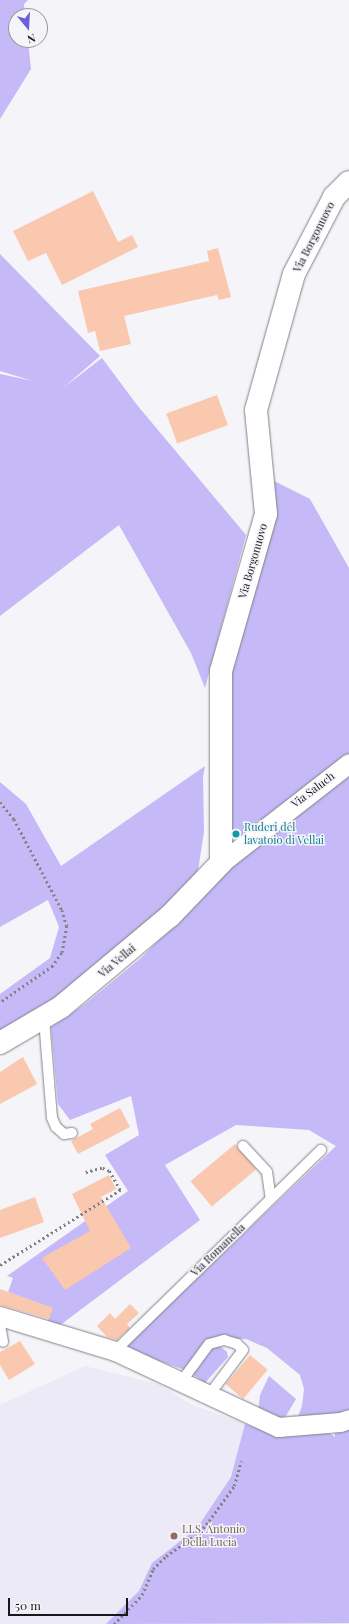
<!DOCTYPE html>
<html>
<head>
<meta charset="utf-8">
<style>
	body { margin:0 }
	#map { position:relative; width:349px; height:1624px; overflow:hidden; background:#f4f4f9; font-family:"Playfair Display",serif }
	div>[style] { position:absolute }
	.built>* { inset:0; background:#eceaf7 }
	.green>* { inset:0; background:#c5b9f7 }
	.building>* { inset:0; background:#fac7af; transform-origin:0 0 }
	.path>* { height:2.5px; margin-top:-1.25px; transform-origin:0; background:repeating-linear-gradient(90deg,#818184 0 2px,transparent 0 5px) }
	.roads { filter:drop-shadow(0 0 1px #828287) drop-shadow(0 0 1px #828287) }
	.service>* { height:10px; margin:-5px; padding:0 5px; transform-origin:5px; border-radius:5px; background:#fff }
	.minor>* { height:19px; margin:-9.5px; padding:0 9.5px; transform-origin:9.5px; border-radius:9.5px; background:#fff }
	.tertiary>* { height:22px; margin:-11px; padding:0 11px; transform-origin:11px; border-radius:11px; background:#fff }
	.dots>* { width:11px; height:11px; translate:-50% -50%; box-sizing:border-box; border:2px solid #f4f4f9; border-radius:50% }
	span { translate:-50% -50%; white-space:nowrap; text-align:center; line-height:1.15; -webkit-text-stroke:3px #f4f4f9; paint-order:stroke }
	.street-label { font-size:11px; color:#18181a }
	.culture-label { font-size:11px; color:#0d838f }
	.left { translate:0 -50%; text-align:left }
	.education-label { font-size:11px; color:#785e54 }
	.north { position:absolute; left:8px; top:8px; width:40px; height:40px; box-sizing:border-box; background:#f4f4f9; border:1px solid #9c9ca0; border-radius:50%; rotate:162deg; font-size:11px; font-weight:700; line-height:16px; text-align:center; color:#18181a }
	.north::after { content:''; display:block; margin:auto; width:14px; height:18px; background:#6b5ed8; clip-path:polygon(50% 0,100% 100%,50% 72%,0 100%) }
	.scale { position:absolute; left:8px; top:1598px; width:120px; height:18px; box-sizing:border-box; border:2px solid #18181a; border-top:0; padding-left:5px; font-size:12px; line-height:14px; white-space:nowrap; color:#18181a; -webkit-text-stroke:3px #f4f4f9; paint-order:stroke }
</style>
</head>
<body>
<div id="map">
	<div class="built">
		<i style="clip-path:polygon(85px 1366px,161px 1385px,190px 1404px,265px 1431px,328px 1432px,349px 1447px,349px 1624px,0 1624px,0 1405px)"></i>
	</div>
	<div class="green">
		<i style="clip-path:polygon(0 0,28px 0,24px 4px,25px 16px,16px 16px,16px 40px,28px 40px,31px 69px,0 119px)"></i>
		<i style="clip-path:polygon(0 254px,100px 356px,63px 388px,102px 358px,137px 405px,246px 535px,205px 688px,191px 653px,119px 525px,0 616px,0 374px,33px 381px,0 371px)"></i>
		<i style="clip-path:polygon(274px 481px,310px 499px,349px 568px,349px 755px,267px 818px,257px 821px,250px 840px,229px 831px,228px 670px,277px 512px)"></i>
		<i style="clip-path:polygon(205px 766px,203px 777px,204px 832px,197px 877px,87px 980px,0 1036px,0 994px,50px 958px,59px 927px,48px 900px,0 927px,0 782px,26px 804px,61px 866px)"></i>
		<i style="clip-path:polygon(349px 770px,349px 1413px,296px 1422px,302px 1406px,304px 1389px,300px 1375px,267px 1348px,246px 1339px,209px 1339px,185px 1370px,128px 1350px,126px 1346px,336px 1146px,309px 1130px,236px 1125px,165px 1165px,200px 1220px,59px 1326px,46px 1327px,52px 1308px,8px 1292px,13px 1278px,7px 1276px,128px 1191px,105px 1155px,139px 1135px,131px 1096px,70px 1120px,58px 1104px,51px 1027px,85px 1004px,141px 958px,256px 843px)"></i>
		<i style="clip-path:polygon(219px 1345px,227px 1352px,228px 1357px,205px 1383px,191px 1373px,209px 1348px)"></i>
		<i style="clip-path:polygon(269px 1376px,296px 1399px,283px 1421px,258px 1413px,260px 1395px)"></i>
		<i style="clip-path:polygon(245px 1424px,265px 1431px,328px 1432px,335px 1437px,335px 1431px,349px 1427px,349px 1623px,106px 1624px,139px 1591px,152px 1563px,197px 1528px,231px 1477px)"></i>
	</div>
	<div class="building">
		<i style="clip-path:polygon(93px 191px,118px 242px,132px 235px,138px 247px,62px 285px,46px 253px,28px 261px,13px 231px)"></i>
		<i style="clip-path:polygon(218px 248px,231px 297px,219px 300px,217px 295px,124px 316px,131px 344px,100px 351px,95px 331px,88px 333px,78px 291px,209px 261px,207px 251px)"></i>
		<i style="left:217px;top:395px;width:32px;height:54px;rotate:70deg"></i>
		<i style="clip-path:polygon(23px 1057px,37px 1084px,0 1104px,0 1072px)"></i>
		<i style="clip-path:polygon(120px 1108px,130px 1127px,78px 1154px,71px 1141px,93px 1129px,90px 1124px)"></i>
		<i style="left:235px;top:1144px;width:33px;height:58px;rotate:50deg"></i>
		<i style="clip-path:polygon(109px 1175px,116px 1189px,101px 1197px,131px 1248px,65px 1290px,42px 1258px,90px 1231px,72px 1194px)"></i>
		<i style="clip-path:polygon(35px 1197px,44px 1222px,0 1238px,0 1210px)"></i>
		<i style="clip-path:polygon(0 1289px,53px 1308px,49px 1319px,0 1305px)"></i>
		<i style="clip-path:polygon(130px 1304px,139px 1313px,127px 1324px,130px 1328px,117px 1340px,107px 1337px,97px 1326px,110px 1313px,115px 1319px)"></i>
		<i style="clip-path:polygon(20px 1341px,35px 1364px,9px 1380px,0 1365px,0 1352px)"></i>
		<i style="left:250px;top:1355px;width:23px;height:38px;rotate:40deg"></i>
	</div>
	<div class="path">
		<i style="left:0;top:802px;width:22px;rotate:51deg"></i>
		<i style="left:14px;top:819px;width:103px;rotate:62.2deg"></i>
		<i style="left:62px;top:910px;width:17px;rotate:73deg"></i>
		<i style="left:67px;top:926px;width:27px;rotate:100deg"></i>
		<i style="left:62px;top:953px;width:16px;rotate:125deg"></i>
		<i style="left:53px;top:966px;width:65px;rotate:145.1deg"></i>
		<i style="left:0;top:1265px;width:142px;rotate:-32deg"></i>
		<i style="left:120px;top:1190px;width:22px;rotate:-120deg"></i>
		<i style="left:109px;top:1171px;width:8px;rotate:-157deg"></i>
		<i style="left:102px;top:1168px;width:19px;rotate:164deg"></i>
		<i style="left:114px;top:1624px;width:40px;rotate:-46deg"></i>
		<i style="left:142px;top:1595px;width:28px;rotate:-67deg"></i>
		<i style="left:153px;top:1569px;width:18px;rotate:-45deg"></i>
		<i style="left:166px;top:1556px;width:42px;rotate:-35.2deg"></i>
		<i style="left:200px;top:1532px;width:14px;rotate:-51deg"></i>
		<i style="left:209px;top:1521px;width:43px;rotate:-54.5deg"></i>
		<i style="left:234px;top:1486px;width:26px;rotate:-74deg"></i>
	</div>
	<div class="roads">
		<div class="service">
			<i style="left:44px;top:1019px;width:99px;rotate:85.4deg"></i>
			<i style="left:52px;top:1118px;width:10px;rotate:66deg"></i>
			<i style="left:56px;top:1127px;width:11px;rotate:41deg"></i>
			<i style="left:64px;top:1134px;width:8px;rotate:-7deg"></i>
			<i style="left:243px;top:1146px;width:35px;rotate:47deg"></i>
			<i style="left:267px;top:1172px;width:27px;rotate:82deg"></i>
			<i style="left:0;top:1326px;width:16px;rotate:79deg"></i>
			<i style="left:115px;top:1351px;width:288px;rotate:-44.3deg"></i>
			<i style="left:181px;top:1382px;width:47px;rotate:-53.6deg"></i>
			<i style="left:209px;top:1344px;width:16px;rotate:-15deg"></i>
			<i style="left:224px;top:1340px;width:14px;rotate:17deg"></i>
			<i style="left:237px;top:1344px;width:8px;rotate:45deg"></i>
			<i style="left:243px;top:1350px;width:56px;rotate:127.1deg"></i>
		</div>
		<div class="minor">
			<i style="left:221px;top:863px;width:162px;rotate:-38deg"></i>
			<i style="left:0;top:1316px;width:120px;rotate:16.9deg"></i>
			<i style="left:115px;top:1351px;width:180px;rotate:25deg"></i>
			<i style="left:278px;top:1427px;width:62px;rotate:-4.6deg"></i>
			<i style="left:340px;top:1422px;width:9px;rotate:-18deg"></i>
		</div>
		<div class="tertiary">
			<i style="left:0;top:1043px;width:71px;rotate:-30.5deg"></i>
			<i style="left:61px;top:1007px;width:142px;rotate:-39.9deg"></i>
			<i style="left:170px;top:916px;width:74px;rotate:-46.1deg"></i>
			<i style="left:221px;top:863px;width:192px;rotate:-90deg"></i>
			<i style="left:221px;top:671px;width:163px;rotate:-74deg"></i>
			<i style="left:266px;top:514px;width:104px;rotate:-95.5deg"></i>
			<i style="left:256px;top:410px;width:141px;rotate:-74.4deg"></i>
			<i style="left:294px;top:274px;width:87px;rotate:-62.5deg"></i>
			<i style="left:334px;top:197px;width:21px;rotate:-45deg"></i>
		</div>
	</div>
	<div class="dots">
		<i style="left:236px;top:834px;background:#0f9aa8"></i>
		<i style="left:174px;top:1536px;background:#8d6e63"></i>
	</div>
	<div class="street-label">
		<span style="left:314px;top:237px;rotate:-63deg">Via Borgonuovo</span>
		<span style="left:253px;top:561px;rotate:-74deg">Via Borgonuovo</span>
		<span style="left:313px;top:790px;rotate:-37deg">Via Saluch</span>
		<span style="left:117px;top:961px;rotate:-40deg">Via Vellai</span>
		<span style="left:218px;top:1250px;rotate:-44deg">Via Romanella</span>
	</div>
	<div class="culture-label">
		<span class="left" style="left:244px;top:834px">Ruderi del<br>lavatoio di Vellai</span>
	</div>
	<div class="education-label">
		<span class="left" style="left:182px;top:1536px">I.I.S. Antonio<br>Della Lucia</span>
	</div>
	<div class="north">N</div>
	<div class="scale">50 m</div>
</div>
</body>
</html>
